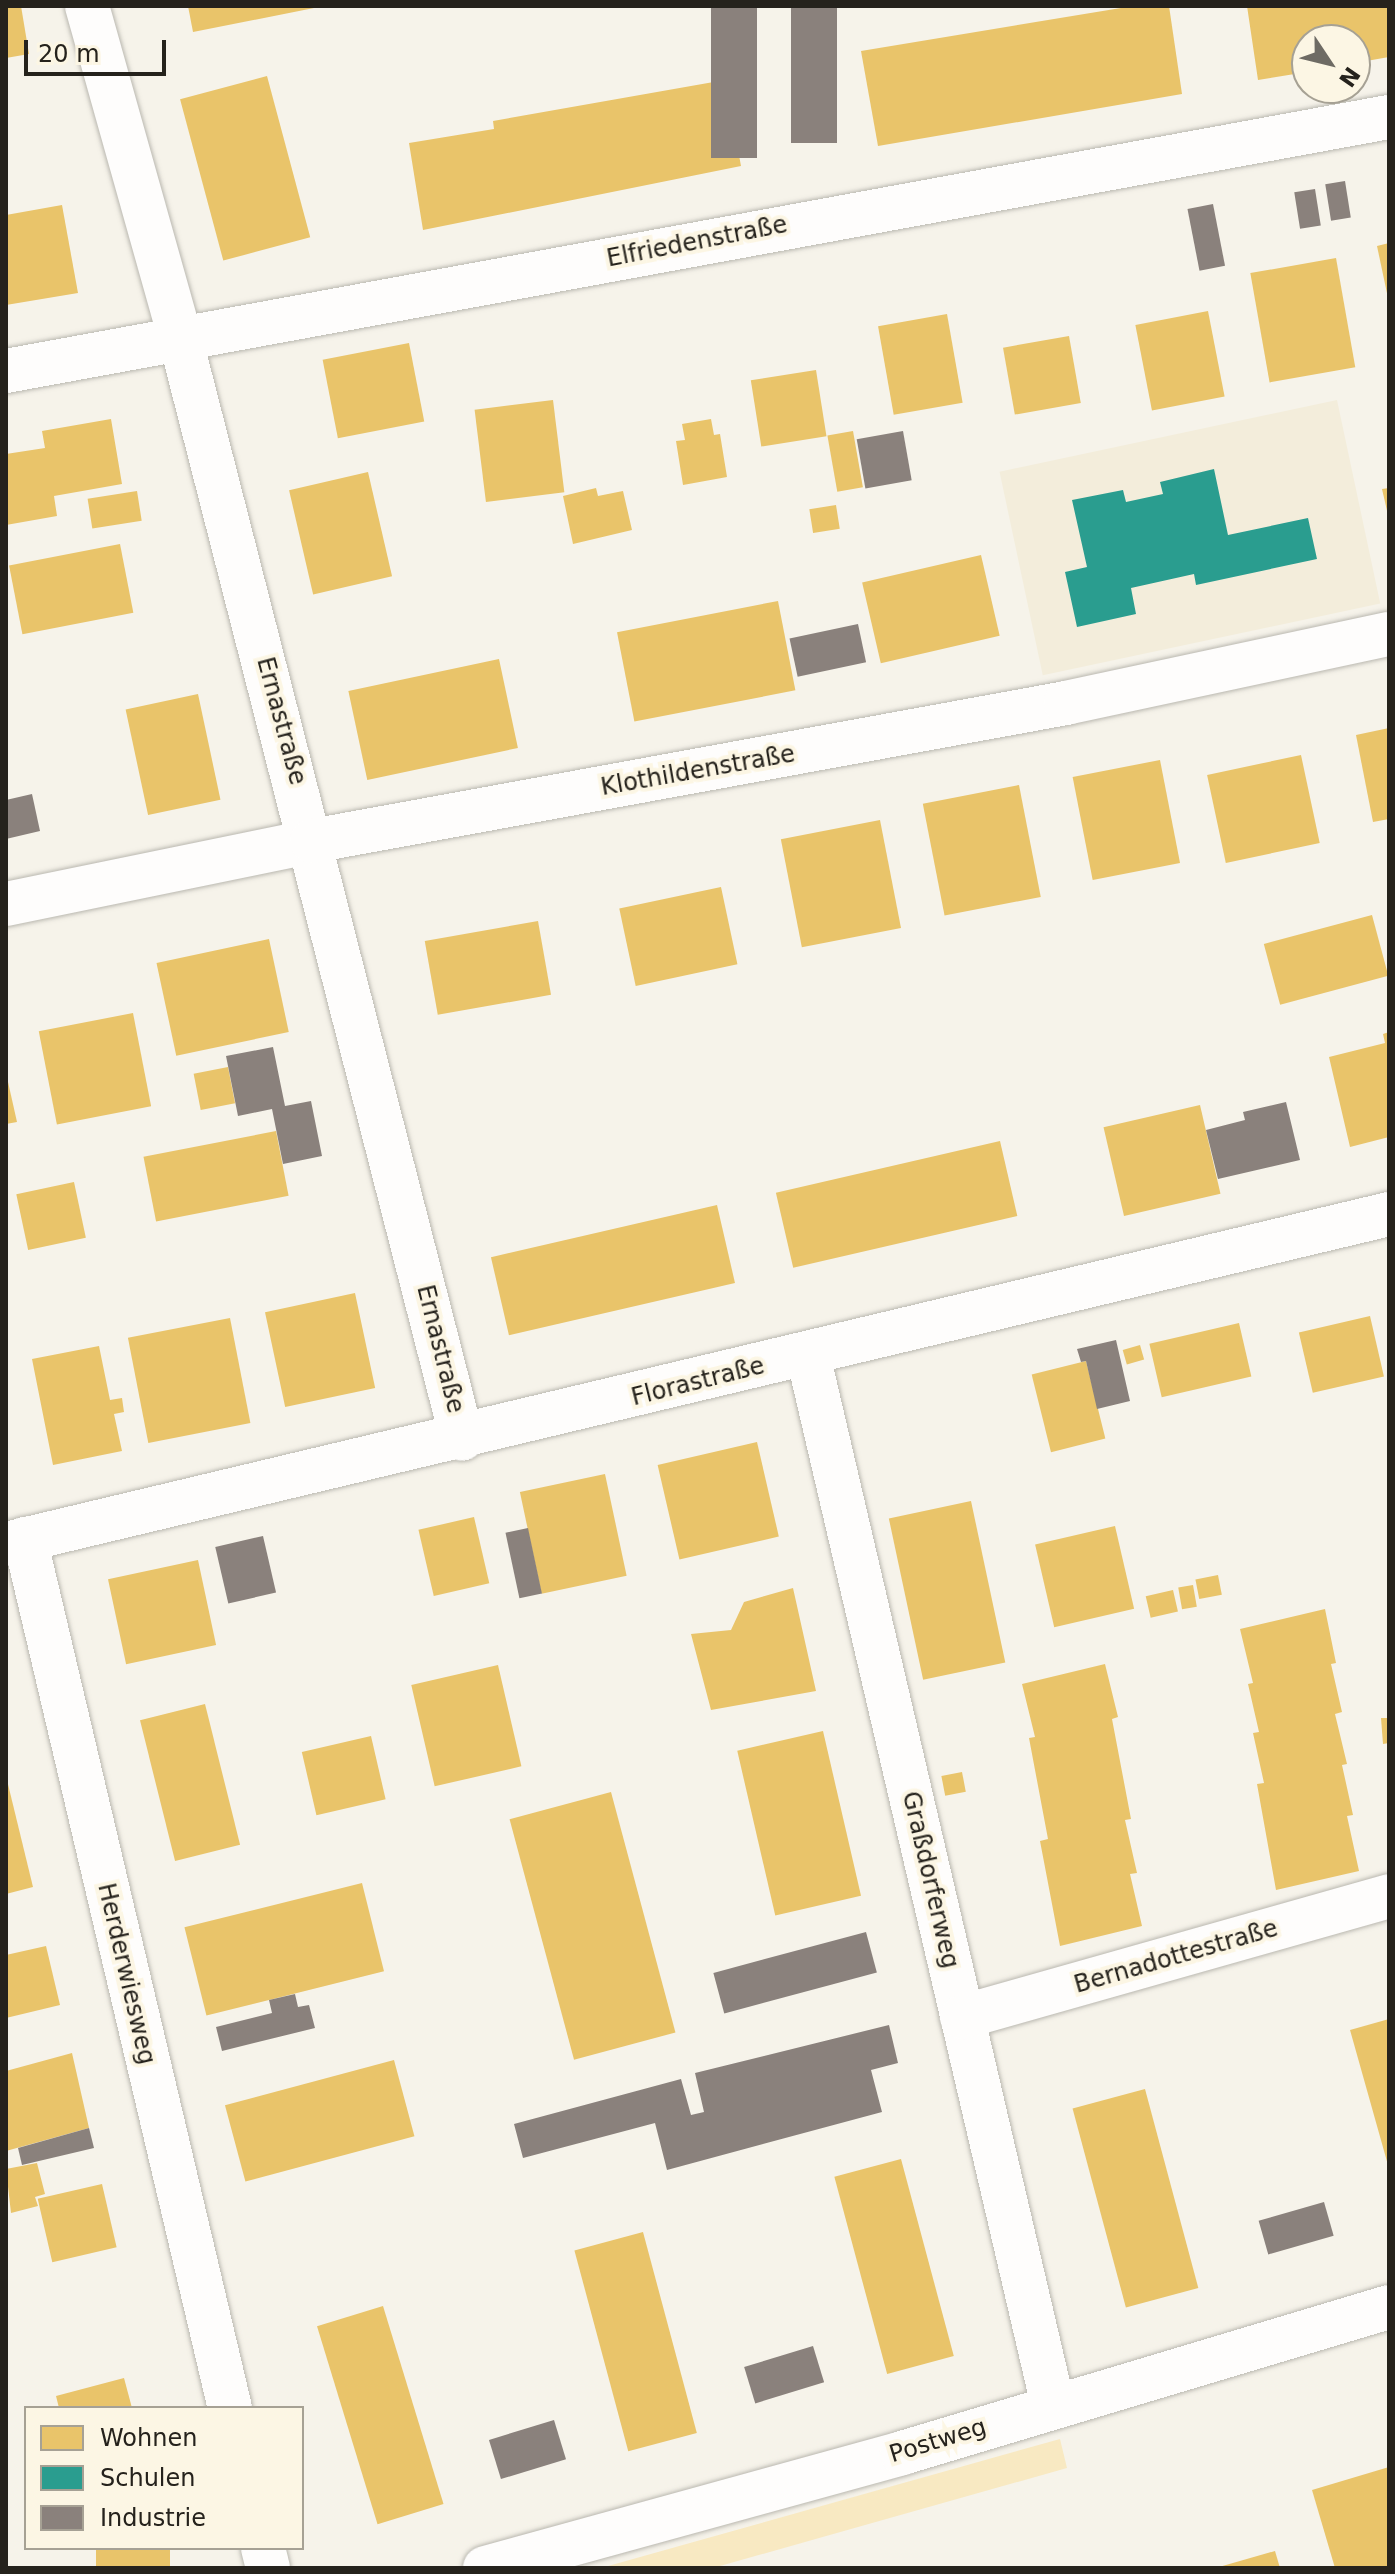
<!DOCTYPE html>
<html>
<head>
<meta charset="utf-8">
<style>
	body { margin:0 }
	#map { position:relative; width:1395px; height:2574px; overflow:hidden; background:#f6f3ea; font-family:"DejaVu Sans",sans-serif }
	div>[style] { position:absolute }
	.built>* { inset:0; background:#f3eddb; transform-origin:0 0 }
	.green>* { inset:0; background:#f8e9c2 }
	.homes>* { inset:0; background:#e9c46a; transform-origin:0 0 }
	.schools>* { inset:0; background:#2a9d8f }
	.industry>* { inset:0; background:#8a817c; transform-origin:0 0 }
	.roads { filter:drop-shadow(0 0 2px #bab8b0) drop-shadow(0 0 2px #bab8b0) }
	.street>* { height:44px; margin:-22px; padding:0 22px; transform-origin:22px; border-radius:22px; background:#fefdfc }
	.secondary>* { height:44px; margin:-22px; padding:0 22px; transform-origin:22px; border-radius:22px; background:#fefdfc }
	span { translate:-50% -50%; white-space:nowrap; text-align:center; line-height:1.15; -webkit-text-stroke:8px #fcf6e4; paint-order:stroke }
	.street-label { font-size:24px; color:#25221c }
	.frame { position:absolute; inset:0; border:8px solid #25221c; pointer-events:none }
	.legend { position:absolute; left:24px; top:2406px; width:280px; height:144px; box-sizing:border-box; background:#fcf6e4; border:2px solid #a6a194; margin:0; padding:10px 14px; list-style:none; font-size:24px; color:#25221c }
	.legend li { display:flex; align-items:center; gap:16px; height:40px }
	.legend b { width:40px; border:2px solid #a6a194 }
	.north { position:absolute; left:1291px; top:24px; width:80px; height:80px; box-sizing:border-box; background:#fcf6e4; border:2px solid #a6a194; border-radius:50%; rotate:125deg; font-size:22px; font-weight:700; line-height:32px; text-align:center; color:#25221c }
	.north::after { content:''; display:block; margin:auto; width:28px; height:36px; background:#6e6b64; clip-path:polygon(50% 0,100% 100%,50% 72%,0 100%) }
	.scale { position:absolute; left:24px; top:40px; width:142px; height:36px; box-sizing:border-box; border:4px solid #25221c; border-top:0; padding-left:10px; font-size:24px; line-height:28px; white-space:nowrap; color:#25221c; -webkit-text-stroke:6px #fcf6e4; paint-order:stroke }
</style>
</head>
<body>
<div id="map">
	<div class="built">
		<i style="left:1337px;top:400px;width:208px;height:345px;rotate:78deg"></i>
	</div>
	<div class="green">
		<i style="clip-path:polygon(1060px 2439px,1067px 2468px,713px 2568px,601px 2568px)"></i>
	</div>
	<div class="homes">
		<i style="clip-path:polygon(6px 6px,21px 6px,29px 54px,6px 58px)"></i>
		<i style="clip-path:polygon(188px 6px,319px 6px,319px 7px,193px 32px)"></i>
		<i style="clip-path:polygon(1133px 6px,1169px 6px,1182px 94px,878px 146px,861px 51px)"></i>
		<i style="clip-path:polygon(1247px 6px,1389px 6px,1389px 57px,1355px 63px,1355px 40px,1307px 40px,1307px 72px,1258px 80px)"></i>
		<i style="left:267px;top:76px;width:167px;height:90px;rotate:75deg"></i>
		<i style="clip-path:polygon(725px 80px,741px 166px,423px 230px,409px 143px,494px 129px,493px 121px)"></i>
		<i style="clip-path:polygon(62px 205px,78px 293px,6px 305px,6px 215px)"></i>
		<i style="clip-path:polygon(1389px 243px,1389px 297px,1388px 298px,1377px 246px)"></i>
		<i style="left:1336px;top:258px;width:111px;height:87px;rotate:80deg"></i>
		<i style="left:1208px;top:311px;width:87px;height:74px;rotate:79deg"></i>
		<i style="left:947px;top:314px;width:90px;height:70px;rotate:80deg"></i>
		<i style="left:1069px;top:336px;width:68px;height:67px;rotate:80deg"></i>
		<i style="left:409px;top:343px;width:80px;height:88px;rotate:79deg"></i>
		<i style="left:816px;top:370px;width:67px;height:66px;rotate:81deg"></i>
		<i style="left:553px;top:400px;width:93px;height:79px;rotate:83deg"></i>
		<i style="clip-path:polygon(111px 419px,122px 484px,54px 496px,57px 516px,6px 525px,6px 454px,45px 448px,42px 431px)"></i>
		<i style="clip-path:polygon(711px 419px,714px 435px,720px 434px,727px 477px,683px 485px,676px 441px,685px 440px,682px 424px)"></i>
		<i style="left:853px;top:431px;width:57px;height:26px;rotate:80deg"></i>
		<i style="left:368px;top:472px;width:107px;height:81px;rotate:77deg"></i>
		<i style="clip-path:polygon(596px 488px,598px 496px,623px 491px,632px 530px,573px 544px,563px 496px)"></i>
		<i style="clip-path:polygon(1389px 488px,1389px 515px,1388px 515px,1382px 489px)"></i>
		<i style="left:137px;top:491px;width:30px;height:50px;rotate:81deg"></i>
		<i style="left:836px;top:505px;width:24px;height:27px;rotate:81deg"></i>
		<i style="left:120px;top:544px;width:70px;height:113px;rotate:79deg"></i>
		<i style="left:981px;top:555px;width:83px;height:122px;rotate:77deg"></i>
		<i style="left:778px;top:601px;width:91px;height:164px;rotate:79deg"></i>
		<i style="left:499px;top:659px;width:91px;height:154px;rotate:78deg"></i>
		<i style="left:198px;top:694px;width:108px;height:74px;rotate:78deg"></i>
		<i style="clip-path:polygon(1389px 728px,1389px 819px,1373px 822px,1356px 735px)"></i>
		<i style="left:1301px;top:755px;width:90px;height:96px;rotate:78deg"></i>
		<i style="left:1160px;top:760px;width:105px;height:89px;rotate:79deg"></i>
		<i style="left:1019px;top:785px;width:114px;height:98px;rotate:79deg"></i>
		<i style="left:880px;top:820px;width:110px;height:101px;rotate:79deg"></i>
		<i style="left:721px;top:887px;width:79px;height:104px;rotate:78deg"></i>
		<i style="left:1372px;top:915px;width:63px;height:112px;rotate:75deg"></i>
		<i style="left:538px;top:921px;width:75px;height:115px;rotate:80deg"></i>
		<i style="left:269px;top:939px;width:95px;height:115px;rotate:78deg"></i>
		<i style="left:133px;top:1013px;width:95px;height:96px;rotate:79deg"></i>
		<i style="clip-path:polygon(1389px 1032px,1389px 1137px,1350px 1147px,1329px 1057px,1385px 1043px,1383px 1034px)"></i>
		<i style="left:228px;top:1067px;width:37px;height:35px;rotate:79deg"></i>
		<i style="clip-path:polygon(6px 1073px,17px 1122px,6px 1124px)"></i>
		<i style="left:1200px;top:1105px;width:91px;height:99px;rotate:77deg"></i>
		<i style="left:276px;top:1131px;width:66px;height:135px;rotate:79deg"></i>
		<i style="left:1000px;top:1141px;width:77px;height:230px;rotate:77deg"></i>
		<i style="left:74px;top:1182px;width:57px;height:59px;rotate:78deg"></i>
		<i style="left:717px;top:1205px;width:80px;height:232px;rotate:77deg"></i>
		<i style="left:355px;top:1293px;width:97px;height:92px;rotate:78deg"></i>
		<i style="left:1370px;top:1316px;width:62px;height:73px;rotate:77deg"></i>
		<i style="left:230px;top:1318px;width:107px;height:104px;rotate:79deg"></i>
		<i style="left:1239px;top:1323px;width:55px;height:92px;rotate:77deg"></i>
		<i style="left:1140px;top:1345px;width:15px;height:18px;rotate:74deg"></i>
		<i style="clip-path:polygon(99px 1346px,110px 1400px,122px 1398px,124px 1412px,114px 1414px,122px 1451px,53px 1465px,32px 1359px)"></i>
		<i style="left:1086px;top:1361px;width:80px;height:56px;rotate:76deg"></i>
		<i style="left:757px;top:1442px;width:97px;height:102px;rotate:77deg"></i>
		<i style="left:605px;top:1474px;width:104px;height:87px;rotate:78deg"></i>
		<i style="left:971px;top:1501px;width:165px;height:84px;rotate:78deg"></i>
		<i style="left:474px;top:1517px;width:68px;height:57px;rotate:77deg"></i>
		<i style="left:1115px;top:1526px;width:85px;height:82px;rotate:77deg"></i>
		<i style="left:198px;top:1560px;width:87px;height:92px;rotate:78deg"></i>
		<i style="left:1218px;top:1575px;width:20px;height:23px;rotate:79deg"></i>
		<i style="left:1193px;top:1585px;width:22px;height:15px;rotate:80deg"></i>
		<i style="clip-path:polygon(793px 1588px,816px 1691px,711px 1710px,691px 1634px,731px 1630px,744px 1602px)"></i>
		<i style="left:1173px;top:1590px;width:22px;height:28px;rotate:77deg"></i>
		<i style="clip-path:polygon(1325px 1609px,1336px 1663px,1331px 1664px,1342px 1712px,1335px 1714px,1347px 1764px,1342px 1765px,1353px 1815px,1347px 1816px,1359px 1871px,1276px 1890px,1257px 1784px,1264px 1783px,1253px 1733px,1259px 1732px,1248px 1684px,1253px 1683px,1240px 1629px)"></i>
		<i style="clip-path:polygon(1105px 1664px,1118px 1717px,1112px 1719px,1131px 1819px,1125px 1820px,1137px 1873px,1130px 1874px,1142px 1926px,1060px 1946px,1040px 1841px,1048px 1839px,1029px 1738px,1035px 1737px,1022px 1684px)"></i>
		<i style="left:498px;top:1665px;width:104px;height:89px;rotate:77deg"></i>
		<i style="left:205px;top:1704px;width:145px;height:67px;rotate:76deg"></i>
		<i style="clip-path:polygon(1381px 1718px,1389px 1718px,1389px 1743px,1383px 1744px)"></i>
		<i style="left:823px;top:1731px;width:169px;height:88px;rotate:77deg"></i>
		<i style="left:371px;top:1736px;width:65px;height:71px;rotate:77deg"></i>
		<i style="left:962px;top:1772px;width:20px;height:21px;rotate:79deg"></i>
		<i style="clip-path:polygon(6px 1776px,33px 1887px,6px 1894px)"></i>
		<i style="left:611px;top:1792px;width:249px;height:105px;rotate:75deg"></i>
		<i style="left:362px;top:1883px;width:91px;height:183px;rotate:76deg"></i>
		<i style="clip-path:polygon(46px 1946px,60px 2005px,6px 2018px,6px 1955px)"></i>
		<i style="clip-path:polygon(1389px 2019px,1389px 2165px,1388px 2165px,1350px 2030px)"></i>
		<i style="clip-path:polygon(72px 2053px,89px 2128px,6px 2151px,6px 2071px)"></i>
		<i style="left:394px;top:2060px;width:79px;height:175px;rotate:75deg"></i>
		<i style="left:1145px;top:2089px;width:206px;height:75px;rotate:75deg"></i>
		<i style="left:901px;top:2159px;width:204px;height:69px;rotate:75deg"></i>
		<i style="clip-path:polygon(37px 2163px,45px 2194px,35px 2197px,38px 2206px,11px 2213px,6px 2169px)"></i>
		<i style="left:102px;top:2184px;width:65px;height:66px;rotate:77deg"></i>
		<i style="left:643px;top:2232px;width:208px;height:71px;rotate:75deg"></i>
		<i style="left:383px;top:2306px;width:207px;height:69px;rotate:73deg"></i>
		<i style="clip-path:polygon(124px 2378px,132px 2408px,59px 2408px,56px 2396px)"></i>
		<i style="clip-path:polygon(1389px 2467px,1389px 2568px,1335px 2568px,1312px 2490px)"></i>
		<i style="left:96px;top:2548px;width:74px;height:21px"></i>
		<i style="clip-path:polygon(1275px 2551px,1280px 2568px,1219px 2568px,1219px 2567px)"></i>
	</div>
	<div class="schools">
		<i style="clip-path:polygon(1214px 469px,1228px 535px,1308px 518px,1317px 559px,1196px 585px,1194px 574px,1131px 588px,1136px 614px,1077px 627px,1065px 572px,1087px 567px,1072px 500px,1123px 490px,1126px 502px,1163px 494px,1160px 482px)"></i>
	</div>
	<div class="industry">
		<i style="left:711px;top:6px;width:46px;height:152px"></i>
		<i style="left:791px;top:6px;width:46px;height:137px"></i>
		<i style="left:1345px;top:181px;width:37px;height:20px;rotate:81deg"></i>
		<i style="left:1315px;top:189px;width:37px;height:21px;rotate:81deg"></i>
		<i style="left:1213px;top:204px;width:63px;height:26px;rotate:79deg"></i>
		<i style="left:903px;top:431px;width:50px;height:47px;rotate:80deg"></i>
		<i style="left:858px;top:624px;width:39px;height:70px;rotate:78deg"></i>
		<i style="clip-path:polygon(32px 794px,40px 831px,6px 839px,6px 800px)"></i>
		<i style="clip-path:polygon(273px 1047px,285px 1106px,311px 1101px,322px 1156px,283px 1164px,272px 1109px,238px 1116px,226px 1056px)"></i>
		<i style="clip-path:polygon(1286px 1102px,1300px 1160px,1218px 1179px,1206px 1130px,1245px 1120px,1243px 1112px)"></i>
		<i style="clip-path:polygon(1116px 1340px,1130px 1401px,1097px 1409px,1086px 1361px,1081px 1362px,1077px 1349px)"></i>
		<i style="left:528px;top:1528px;width:67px;height:23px;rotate:78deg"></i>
		<i style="left:263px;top:1536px;width:58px;height:49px;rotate:77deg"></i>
		<i style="left:866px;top:1932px;width:42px;height:158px;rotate:75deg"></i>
		<i style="clip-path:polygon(295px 1994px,298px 2007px,309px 2005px,315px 2028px,222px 2051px,216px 2027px,272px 2013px,269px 2000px)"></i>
		<i style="clip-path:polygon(889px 2025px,898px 2063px,871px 2070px,882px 2112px,667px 2170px,655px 2123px,523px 2158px,514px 2124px,681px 2079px,691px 2115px,704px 2112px,695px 2073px)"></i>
		<i style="clip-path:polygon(89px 2128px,94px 2148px,22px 2165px,18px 2148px)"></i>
		<i style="left:1324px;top:2202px;width:35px;height:68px;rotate:74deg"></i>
		<i style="left:813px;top:2346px;width:38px;height:72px;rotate:73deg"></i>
		<i style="left:554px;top:2420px;width:41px;height:68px;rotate:73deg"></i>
	</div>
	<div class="roads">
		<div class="street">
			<i style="left:87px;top:6px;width:348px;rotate:74.3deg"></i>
			<i style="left:181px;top:341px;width:1133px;rotate:75.64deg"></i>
			<i style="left:6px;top:371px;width:1406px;rotate:-10.41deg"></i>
			<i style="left:6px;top:904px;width:312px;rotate:-11.6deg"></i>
			<i style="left:312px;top:841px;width:767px;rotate:-10.37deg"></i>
			<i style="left:1066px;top:703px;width:330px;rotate:-12.1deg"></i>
			<i style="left:808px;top:1355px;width:1078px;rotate:76.87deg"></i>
			<i style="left:25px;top:1539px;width:893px;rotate:76.73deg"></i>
			<i style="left:962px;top:2017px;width:444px;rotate:-15.8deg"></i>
			<i style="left:263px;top:2548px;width:21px;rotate:76deg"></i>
			<i style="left:485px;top:2568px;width:433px;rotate:-15.4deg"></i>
			<i style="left:902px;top:2453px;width:508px;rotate:-16.69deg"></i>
		</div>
		<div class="secondary">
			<i style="left:6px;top:1544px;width:1422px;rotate:-13.42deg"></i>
		</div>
	</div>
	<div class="street-label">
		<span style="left:697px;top:242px;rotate:-11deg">Elfriedenstraße</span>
		<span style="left:281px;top:721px;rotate:75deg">Ernastraße</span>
		<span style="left:698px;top:771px;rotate:-10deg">Klothildenstraße</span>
		<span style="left:440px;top:1349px;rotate:76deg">Ernastraße</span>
		<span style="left:698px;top:1382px;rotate:-14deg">Florastraße</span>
		<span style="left:930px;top:1880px;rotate:77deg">Graßdorferweg</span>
		<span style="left:1176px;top:1957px;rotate:-16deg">Bernadottestraße</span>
		<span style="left:126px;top:1974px;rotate:77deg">Herderwiesweg</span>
		<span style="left:938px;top:2441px;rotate:-17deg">Postweg</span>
	</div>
	<div class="frame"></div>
	<ul class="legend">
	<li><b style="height:22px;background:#e9c46a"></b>Wohnen</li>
	<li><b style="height:22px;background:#2a9d8f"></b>Schulen</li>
	<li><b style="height:22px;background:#8a817c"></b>Industrie</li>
	</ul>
	<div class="north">N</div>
	<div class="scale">20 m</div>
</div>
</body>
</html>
